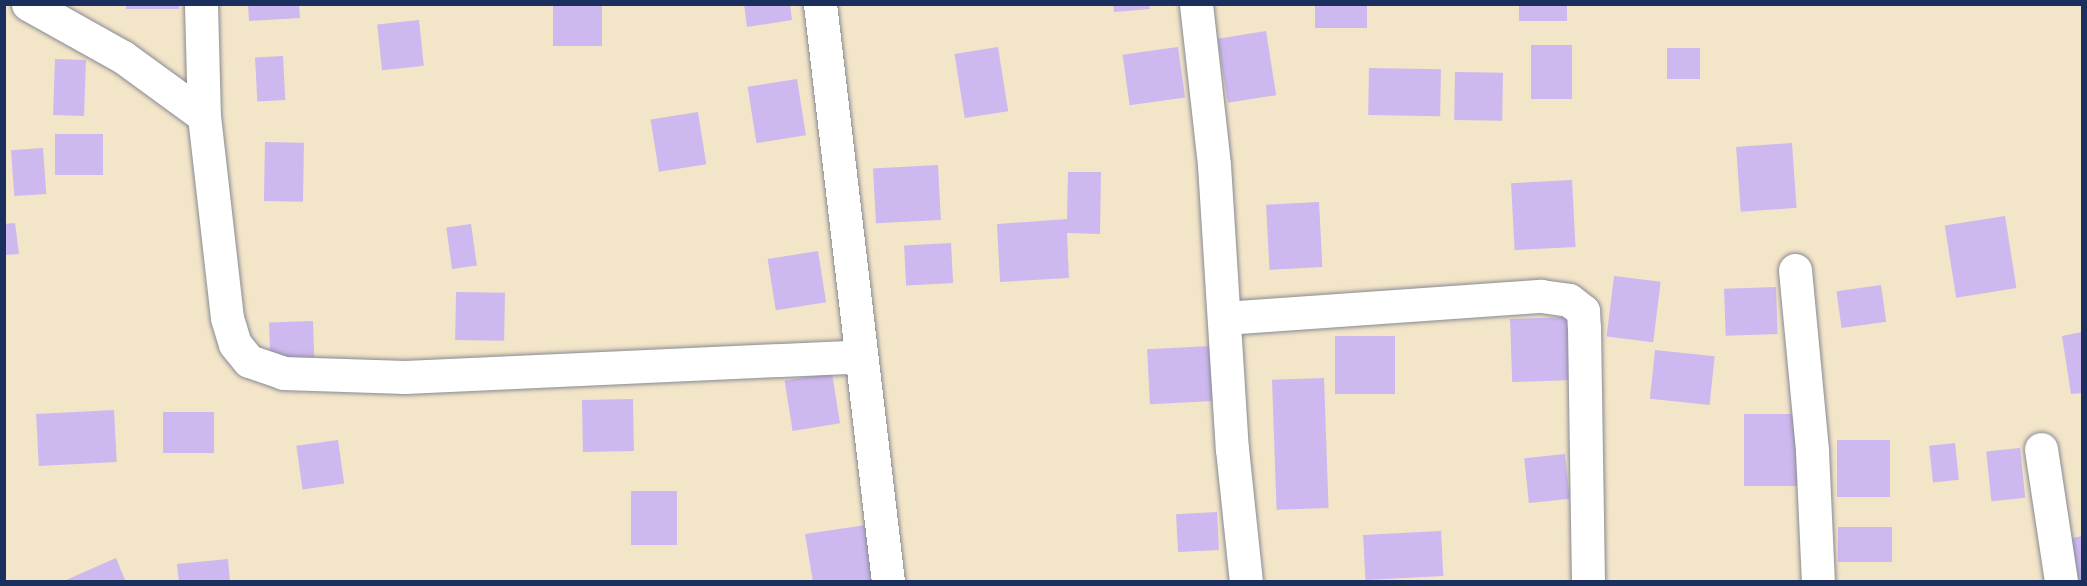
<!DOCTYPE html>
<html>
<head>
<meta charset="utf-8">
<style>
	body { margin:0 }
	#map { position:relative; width:2087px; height:586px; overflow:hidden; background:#f3e5c8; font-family:"EB Garamond",serif }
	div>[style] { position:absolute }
	.building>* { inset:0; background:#cdb8ef; transform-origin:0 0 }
	.roads { filter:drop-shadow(0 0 2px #878a93) drop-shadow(0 0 2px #878a93) }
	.street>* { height:33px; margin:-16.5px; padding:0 16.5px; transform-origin:16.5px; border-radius:16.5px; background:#fff }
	span { translate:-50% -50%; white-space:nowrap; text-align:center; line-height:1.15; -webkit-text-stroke:4.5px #fcf5e5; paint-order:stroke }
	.frame { position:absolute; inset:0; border:6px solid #1b2f5e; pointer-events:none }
</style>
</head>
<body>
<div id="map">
	<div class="building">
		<i style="left:126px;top:4px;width:53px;height:5px"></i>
		<i style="clip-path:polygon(248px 4px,299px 4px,300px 18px,249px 21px)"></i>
		<i style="left:553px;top:4px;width:49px;height:42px"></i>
		<i style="clip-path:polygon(744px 4px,790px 4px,792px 20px,747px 27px)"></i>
		<i style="clip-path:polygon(1113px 4px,1149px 4px,1150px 9px,1114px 12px)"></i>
		<i style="left:1315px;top:4px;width:52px;height:24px"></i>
		<i style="left:1519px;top:4px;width:48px;height:17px"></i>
		<i style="left:419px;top:20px;width:46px;height:42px;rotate:84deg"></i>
		<i style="left:1266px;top:31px;width:65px;height:49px;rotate:81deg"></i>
		<i style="left:1531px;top:45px;width:41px;height:54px"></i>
		<i style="left:998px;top:47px;width:65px;height:44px;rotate:81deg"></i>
		<i style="left:1178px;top:47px;width:51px;height:56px;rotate:82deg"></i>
		<i style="left:1667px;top:48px;width:33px;height:31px"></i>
		<i style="left:283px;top:56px;width:44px;height:28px;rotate:87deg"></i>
		<i style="left:55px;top:59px;width:31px;height:56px;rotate:2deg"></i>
		<i style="left:1369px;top:68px;width:72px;height:47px;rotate:1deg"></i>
		<i style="left:1455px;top:72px;width:48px;height:48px;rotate:1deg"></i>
		<i style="left:797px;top:79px;width:57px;height:50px;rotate:81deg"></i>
		<i style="left:698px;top:112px;width:53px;height:48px;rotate:81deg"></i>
		<i style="left:55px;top:134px;width:48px;height:41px"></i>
		<i style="left:265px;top:142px;width:39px;height:59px;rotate:1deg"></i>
		<i style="left:1792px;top:143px;width:65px;height:56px;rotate:86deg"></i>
		<i style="left:43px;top:148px;width:46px;height:32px;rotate:86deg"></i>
		<i style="left:938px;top:165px;width:55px;height:65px;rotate:87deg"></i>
		<i style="clip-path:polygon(1068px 172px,1101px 172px,1100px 234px,1067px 233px,1069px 278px,1000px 282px,997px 224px,1067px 219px)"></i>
		<i style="left:1572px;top:180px;width:67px;height:61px;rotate:87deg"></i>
		<i style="left:1319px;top:202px;width:65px;height:53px;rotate:87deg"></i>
		<i style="left:2005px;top:216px;width:73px;height:61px;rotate:81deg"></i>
		<i style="clip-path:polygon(15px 223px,19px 254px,4px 255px,4px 224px)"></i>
		<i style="left:471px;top:224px;width:42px;height:25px;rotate:82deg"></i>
		<i style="left:951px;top:243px;width:40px;height:47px;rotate:87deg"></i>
		<i style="left:818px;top:251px;width:52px;height:51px;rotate:81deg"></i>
		<i style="left:1614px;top:276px;width:47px;height:61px;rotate:7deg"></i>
		<i style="left:1881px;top:285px;width:37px;height:45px;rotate:82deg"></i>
		<i style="left:1776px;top:287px;width:47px;height:52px;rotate:88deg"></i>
		<i style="left:456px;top:292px;width:49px;height:48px;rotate:1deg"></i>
		<i style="left:1570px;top:317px;width:63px;height:60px;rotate:88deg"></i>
		<i style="left:313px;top:321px;width:36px;height:44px;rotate:88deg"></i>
		<i style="clip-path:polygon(2082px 332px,2082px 393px,2071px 394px,2062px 336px)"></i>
		<i style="left:1335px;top:336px;width:60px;height:58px"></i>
		<i style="left:1210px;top:346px;width:55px;height:63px;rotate:87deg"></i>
		<i style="left:1655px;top:350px;width:60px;height:49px;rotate:6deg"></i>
		<i style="left:832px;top:373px;width:51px;height:48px;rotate:81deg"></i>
		<i style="left:1324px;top:378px;width:130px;height:52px;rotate:88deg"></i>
		<i style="left:633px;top:399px;width:52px;height:51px;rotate:89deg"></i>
		<i style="left:114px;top:410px;width:52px;height:78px;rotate:87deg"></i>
		<i style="left:163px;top:412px;width:51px;height:41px"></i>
		<i style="left:1744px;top:414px;width:54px;height:72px"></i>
		<i style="left:338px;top:440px;width:44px;height:42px;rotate:82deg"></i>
		<i style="left:1837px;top:440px;width:53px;height:57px"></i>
		<i style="left:1955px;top:443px;width:37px;height:26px;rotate:84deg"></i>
		<i style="left:2020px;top:448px;width:50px;height:34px;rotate:84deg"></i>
		<i style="left:1565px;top:454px;width:45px;height:41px;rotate:84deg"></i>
		<i style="left:631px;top:491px;width:46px;height:54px"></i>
		<i style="left:1217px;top:512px;width:38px;height:41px;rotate:87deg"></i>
		<i style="clip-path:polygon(866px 525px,875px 582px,813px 582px,805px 534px)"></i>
		<i style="left:1838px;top:527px;width:54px;height:35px"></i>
		<i style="left:1441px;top:531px;width:45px;height:78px;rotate:87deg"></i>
		<i style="clip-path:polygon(2082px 536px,2082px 582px,2070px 582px,2063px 540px)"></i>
		<i style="clip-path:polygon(116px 558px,126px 582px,67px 582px,66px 580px)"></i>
		<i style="clip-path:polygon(228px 559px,230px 582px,179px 582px,177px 564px)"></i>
	</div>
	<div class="roads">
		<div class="street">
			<i style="left:28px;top:4px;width:109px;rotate:29.2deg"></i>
			<i style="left:123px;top:57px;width:100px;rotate:36.1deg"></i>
			<i style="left:201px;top:4px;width:112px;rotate:88.5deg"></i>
			<i style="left:204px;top:116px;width:203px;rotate:83.5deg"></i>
			<i style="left:227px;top:318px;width:27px;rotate:73deg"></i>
			<i style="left:235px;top:344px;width:22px;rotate:51deg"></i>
			<i style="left:249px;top:361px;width:36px;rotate:19deg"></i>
			<i style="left:283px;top:373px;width:122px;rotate:1.9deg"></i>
			<i style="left:405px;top:377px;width:454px;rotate:-2.6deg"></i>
			<i style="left:820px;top:4px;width:582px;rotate:83.29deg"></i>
			<i style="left:1196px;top:4px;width:162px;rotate:83.6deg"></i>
			<i style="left:1214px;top:165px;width:285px;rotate:86.4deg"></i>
			<i style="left:1232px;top:449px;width:134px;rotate:84deg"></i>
			<i style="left:1795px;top:270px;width:182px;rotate:84.6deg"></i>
			<i style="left:1812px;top:451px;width:131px;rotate:87.4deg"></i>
			<i style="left:1224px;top:318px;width:318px;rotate:-4deg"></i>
			<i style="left:1541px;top:296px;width:28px;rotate:8deg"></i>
			<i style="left:1569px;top:300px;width:18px;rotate:38deg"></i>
			<i style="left:1583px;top:311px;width:17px;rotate:87deg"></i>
			<i style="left:1584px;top:328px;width:254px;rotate:89.1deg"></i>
			<i style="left:2041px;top:449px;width:134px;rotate:81.4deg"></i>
		</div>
	</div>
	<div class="frame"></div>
</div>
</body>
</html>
